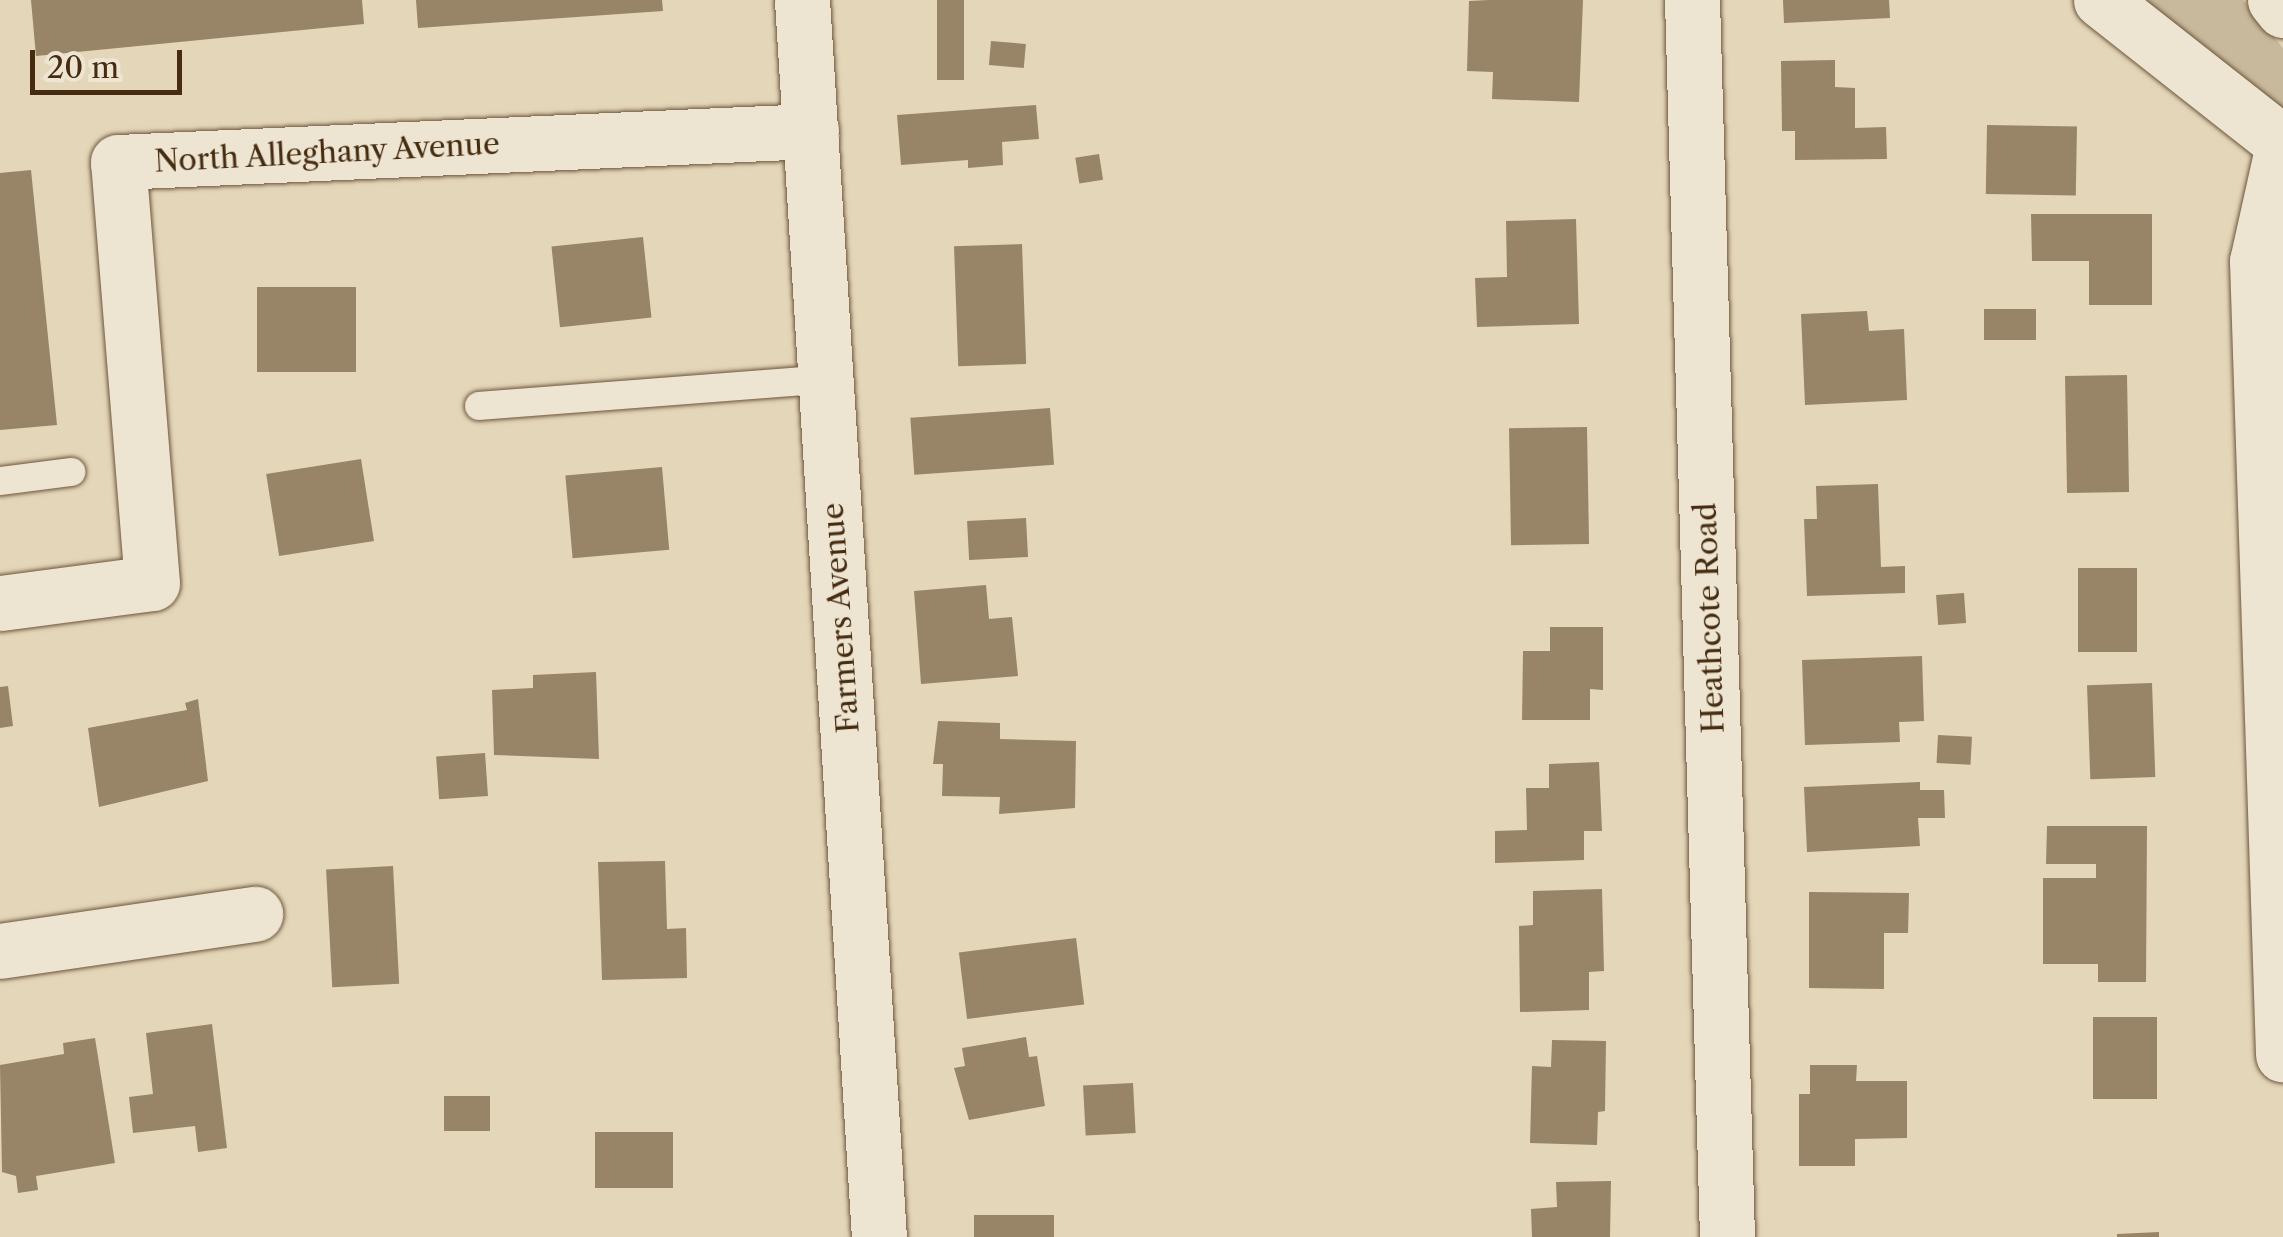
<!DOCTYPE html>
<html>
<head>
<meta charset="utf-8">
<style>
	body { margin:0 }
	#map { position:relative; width:2283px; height:1237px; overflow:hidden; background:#e4d6b9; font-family:"Libre Caslon Text",serif }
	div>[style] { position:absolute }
	.green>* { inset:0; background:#c9b99c }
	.building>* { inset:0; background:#988467; transform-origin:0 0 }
	.roads { filter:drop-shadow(0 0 2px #6d563a) drop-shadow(0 0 2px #6d563a) }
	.service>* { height:28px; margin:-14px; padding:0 14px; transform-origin:14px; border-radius:14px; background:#ede4d2 }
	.minor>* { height:55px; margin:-27.5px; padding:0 27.5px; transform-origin:27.5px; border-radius:27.5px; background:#ede4d2 }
	.secondary>* { height:55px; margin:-27.5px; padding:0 27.5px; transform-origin:27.5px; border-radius:27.5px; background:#ede4d2 }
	span { translate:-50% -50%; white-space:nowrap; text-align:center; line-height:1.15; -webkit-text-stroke:9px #ede4d2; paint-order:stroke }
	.street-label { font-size:30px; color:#452b0f }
	.scale { position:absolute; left:30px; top:50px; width:152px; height:45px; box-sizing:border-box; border:5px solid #452b0f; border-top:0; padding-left:12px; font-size:30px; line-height:35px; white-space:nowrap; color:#452b0f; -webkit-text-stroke:8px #ede4d2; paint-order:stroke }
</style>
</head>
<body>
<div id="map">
	<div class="green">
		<i style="clip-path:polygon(2134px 0,2243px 0,2283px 48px,2283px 119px)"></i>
	</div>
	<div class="building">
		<i style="clip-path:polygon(31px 0,362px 0,364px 24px,36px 56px)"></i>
		<i style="clip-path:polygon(416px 0,662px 0,663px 11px,418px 28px)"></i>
		<i style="left:937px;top:0;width:27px;height:80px"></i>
		<i style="clip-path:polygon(1489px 0,1583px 0,1579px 102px,1492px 99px,1493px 72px,1467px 71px,1469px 1px)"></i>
		<i style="clip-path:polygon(1783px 0,1889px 0,1890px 18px,1784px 23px)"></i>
		<i style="left:991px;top:41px;width:35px;height:24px;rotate:5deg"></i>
		<i style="clip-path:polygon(1835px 60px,1835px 87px,1855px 88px,1855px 128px,1886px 127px,1887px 159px,1795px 160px,1795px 131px,1782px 131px,1781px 61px)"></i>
		<i style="clip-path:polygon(1036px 105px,1039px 139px,1002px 142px,1003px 165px,968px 168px,968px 160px,901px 165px,897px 115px)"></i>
		<i style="left:1987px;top:125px;width:90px;height:69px;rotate:1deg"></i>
		<i style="left:1099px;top:154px;width:26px;height:24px;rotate:81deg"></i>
		<i style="clip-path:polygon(31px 170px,57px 425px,0 430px,0 173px)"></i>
		<i style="clip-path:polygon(2031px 214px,2152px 214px,2152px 305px,2089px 305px,2089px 261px,2032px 261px)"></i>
		<i style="clip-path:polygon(1576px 219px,1579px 324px,1477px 327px,1475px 278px,1507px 277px,1506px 221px)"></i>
		<i style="left:643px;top:237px;width:81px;height:92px;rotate:84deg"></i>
		<i style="left:1022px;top:244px;width:120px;height:68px;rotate:88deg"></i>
		<i style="left:257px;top:287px;width:99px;height:85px"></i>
		<i style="left:2036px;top:309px;width:31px;height:52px;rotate:90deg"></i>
		<i style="clip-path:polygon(1867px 311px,1869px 331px,1904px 329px,1907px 400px,1805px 405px,1801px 314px)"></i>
		<i style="left:2127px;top:375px;width:117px;height:62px;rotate:89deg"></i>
		<i style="left:1050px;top:408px;width:57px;height:140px;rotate:86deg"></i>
		<i style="left:1587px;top:427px;width:117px;height:78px;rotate:89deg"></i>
		<i style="left:361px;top:459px;width:83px;height:96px;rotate:81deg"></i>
		<i style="left:662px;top:467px;width:83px;height:97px;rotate:85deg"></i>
		<i style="clip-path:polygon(1878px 484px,1881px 567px,1905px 566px,1905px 593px,1807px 596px,1804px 519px,1817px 519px,1816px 486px)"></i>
		<i style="left:1026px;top:518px;width:39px;height:59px;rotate:87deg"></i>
		<i style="left:2078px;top:568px;width:59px;height:84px"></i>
		<i style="clip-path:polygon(986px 585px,989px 619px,1012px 617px,1018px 676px,921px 684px,914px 591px)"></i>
		<i style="left:1964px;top:593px;width:30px;height:28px;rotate:86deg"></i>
		<i style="clip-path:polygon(1550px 627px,1603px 627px,1603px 690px,1590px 689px,1590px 720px,1522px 720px,1523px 651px,1550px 651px)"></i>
		<i style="clip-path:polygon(1922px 656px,1924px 721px,1899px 722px,1900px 742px,1805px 745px,1802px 660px)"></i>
		<i style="clip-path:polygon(596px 672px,599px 759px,494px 755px,492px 690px,533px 688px,533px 675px)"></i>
		<i style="left:2152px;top:683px;width:94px;height:65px;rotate:88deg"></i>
		<i style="clip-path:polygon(8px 686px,13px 726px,0 728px,0 687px)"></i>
		<i style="clip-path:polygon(198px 699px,208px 781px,99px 807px,88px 728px,187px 710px,185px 703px)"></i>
		<i style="clip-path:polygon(938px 721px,1000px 723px,1000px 739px,1076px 741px,1075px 808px,999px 814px,1000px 797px,942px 796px,943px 764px,933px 764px)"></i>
		<i style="left:1938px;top:735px;width:34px;height:28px;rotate:3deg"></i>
		<i style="left:485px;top:753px;width:43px;height:49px;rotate:86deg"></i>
		<i style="clip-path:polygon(1599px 762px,1602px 831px,1584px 831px,1584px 860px,1495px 863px,1495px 831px,1527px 830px,1526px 788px,1549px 788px,1549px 764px)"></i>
		<i style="clip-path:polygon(1920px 782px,1920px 790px,1944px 790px,1945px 818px,1918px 818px,1920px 846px,1807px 852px,1804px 787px)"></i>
		<i style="clip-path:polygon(2047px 826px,2147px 826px,2146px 982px,2098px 982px,2098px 964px,2043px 964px,2043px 878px,2096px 878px,2096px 864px,2046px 864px)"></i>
		<i style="clip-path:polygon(665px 861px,667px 929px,686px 928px,687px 978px,602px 980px,598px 862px)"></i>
		<i style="left:393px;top:866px;width:118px;height:67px;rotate:87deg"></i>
		<i style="clip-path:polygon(1602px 889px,1604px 971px,1589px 972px,1589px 1010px,1520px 1012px,1519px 926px,1533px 925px,1533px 891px)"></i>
		<i style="clip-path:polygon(1809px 892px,1909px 893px,1908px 933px,1884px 933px,1884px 989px,1809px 988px)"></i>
		<i style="left:1076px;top:938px;width:67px;height:118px;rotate:83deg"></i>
		<i style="left:2093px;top:1017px;width:64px;height:82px"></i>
		<i style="clip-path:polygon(212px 1024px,227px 1148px,198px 1152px,195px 1126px,133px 1133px,129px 1097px,153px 1094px,146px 1033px)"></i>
		<i style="clip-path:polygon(1026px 1037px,1029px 1057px,1037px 1056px,1045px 1106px,969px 1120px,954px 1068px,965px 1066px,962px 1048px)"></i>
		<i style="clip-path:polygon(95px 1038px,115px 1163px,36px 1176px,38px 1190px,18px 1193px,16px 1176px,2px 1172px,0 1065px,64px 1054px,63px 1043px)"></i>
		<i style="clip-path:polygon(1552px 1040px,1606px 1041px,1605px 1111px,1598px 1112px,1597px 1145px,1530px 1143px,1532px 1066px,1551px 1067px)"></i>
		<i style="clip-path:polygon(1810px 1065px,1857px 1065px,1856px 1081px,1907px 1081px,1907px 1138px,1855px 1139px,1855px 1166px,1799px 1166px,1799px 1094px,1810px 1094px)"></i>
		<i style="left:1133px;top:1083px;width:50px;height:50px;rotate:87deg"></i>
		<i style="left:490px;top:1096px;width:35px;height:46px;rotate:90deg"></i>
		<i style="left:595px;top:1132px;width:78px;height:56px"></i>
		<i style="clip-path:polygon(1611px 1181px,1610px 1237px,1532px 1237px,1531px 1209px,1557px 1207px,1556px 1182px)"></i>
		<i style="left:1054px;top:1215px;width:22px;height:80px;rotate:90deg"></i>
		<i style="clip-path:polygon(2159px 1232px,2159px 1237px,2117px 1237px,2117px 1234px)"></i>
	</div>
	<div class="roads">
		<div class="service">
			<i style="left:479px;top:406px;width:348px;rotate:-4.4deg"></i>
			<i style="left:0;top:481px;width:72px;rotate:-7.2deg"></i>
		</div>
		<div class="minor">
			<i style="left:802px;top:0;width:1239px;rotate:86.44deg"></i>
			<i style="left:1692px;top:0;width:1237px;rotate:88.38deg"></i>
			<i style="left:2283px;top:145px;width:119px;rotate:102.6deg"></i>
			<i style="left:2257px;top:261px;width:794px;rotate:88.12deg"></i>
			<i style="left:0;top:603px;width:153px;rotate:-7.5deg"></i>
			<i style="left:152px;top:583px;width:422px;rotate:-94.6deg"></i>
			<i style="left:118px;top:162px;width:694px;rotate:-2.56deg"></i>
			<i style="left:0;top:951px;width:258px;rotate:-8.3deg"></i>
		</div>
		<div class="secondary">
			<i style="left:2101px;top:0;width:231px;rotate:38.2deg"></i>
			<i style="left:2275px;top:0;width:13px;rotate:51deg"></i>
		</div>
	</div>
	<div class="street-label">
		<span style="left:327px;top:153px;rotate:-3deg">North Alleghany Avenue</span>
		<span style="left:841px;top:618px;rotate:-94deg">Farmers Avenue</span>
		<span style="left:1710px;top:618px;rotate:-92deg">Heathcote Road</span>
	</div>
	<div class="scale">20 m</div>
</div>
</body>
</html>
